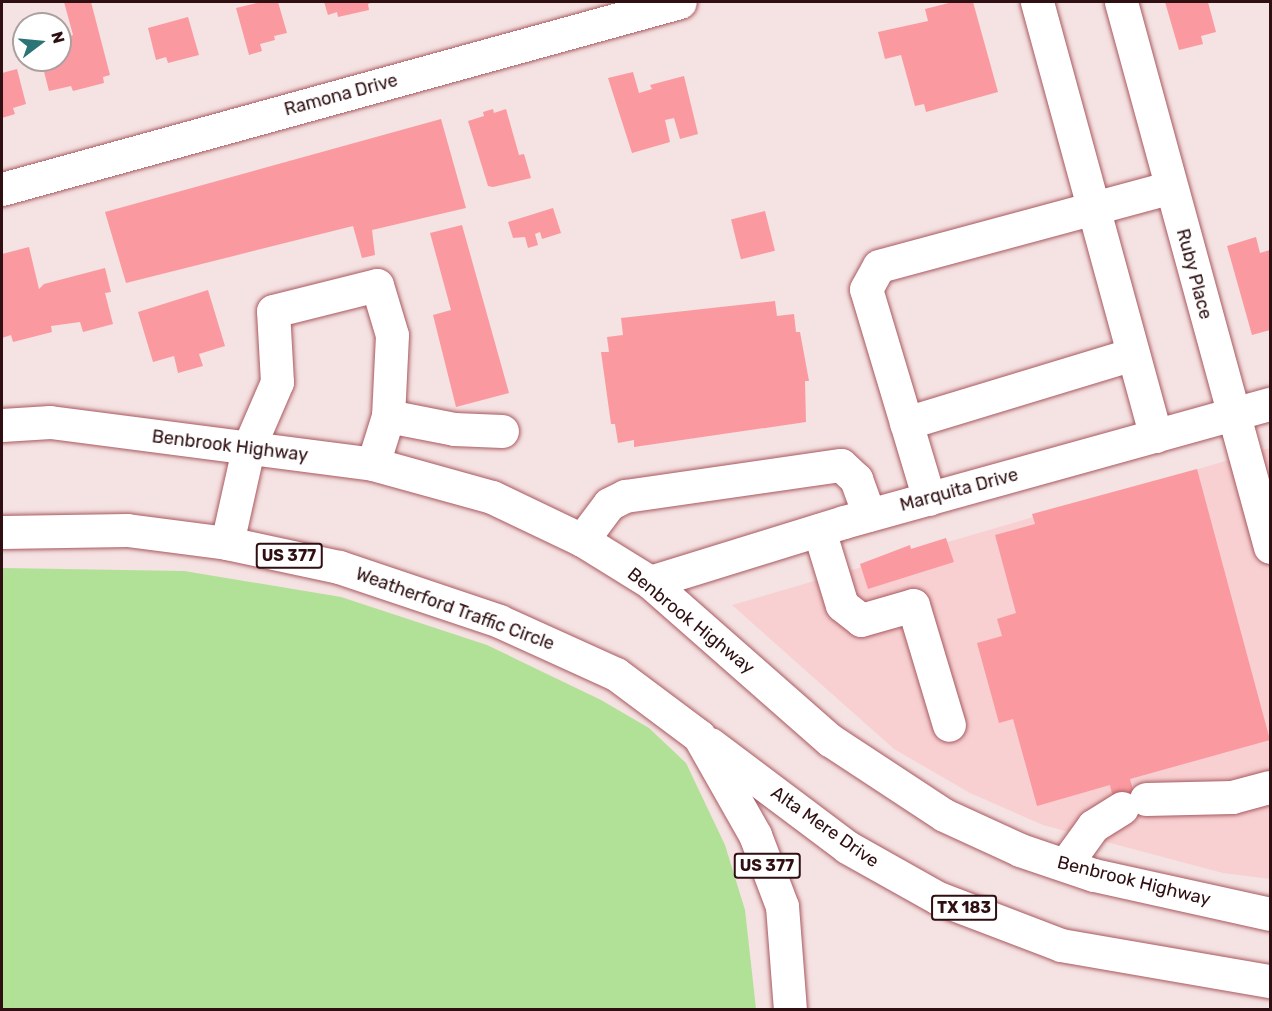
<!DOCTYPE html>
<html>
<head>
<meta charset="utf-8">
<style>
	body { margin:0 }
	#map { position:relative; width:1272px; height:1011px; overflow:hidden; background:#f5e2e2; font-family:Rubik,sans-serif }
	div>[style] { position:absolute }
	.built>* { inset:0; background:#f8d0d1 }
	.green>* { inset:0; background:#b0e197 }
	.building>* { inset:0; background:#fa9aa0; transform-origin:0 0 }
	.roads { filter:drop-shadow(0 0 2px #a85960) drop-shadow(0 0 2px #a85960) }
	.minor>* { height:33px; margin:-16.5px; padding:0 16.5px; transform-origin:16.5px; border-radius:16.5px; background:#fff }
	.major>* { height:33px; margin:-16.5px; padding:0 16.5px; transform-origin:16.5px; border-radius:16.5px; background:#fff }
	span { translate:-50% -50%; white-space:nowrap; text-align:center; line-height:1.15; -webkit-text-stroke:6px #fff; paint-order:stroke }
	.shield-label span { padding:2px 4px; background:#fff; border:2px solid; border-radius:4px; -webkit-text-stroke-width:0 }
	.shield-label { font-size:16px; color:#2f0f12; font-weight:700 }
	.street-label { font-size:18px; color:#2f0f12 }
	.frame { position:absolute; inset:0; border:3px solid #2f0f12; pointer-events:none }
	.north { position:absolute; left:12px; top:12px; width:60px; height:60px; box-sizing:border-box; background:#fff; border:2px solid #ac9fa0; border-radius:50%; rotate:74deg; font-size:16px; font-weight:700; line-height:24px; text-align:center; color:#2f0f12 }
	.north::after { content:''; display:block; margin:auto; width:21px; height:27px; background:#2b7576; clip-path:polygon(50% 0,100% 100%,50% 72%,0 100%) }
</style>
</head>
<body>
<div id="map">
	<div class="built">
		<i style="clip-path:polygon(1270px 448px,1270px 879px,1223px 873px,1043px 825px,970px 793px,894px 749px,732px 605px)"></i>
	</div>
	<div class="green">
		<i style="clip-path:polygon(2px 568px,184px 571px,341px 597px,487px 645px,601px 700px,649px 728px,686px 763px,725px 845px,745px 910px,756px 1009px,2px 1009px)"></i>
	</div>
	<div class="building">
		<i style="clip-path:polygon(64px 2px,91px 2px,110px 75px,103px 77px,104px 83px,73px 91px,71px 86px,49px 91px,41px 60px,60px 60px,60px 39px,73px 35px)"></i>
		<i style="clip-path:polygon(261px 2px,278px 2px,287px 33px,274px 36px,275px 40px,260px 44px,262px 51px,249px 55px,236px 8px)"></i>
		<i style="clip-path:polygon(324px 2px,373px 2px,368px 4px,369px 10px,338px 17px,337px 12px,328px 15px)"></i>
		<i style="clip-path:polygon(953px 2px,973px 2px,998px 92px,926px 112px,924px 104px,915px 106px,901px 55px,885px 59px,878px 32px,928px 21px,925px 9px)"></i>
		<i style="clip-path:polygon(1165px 2px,1208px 2px,1216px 32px,1201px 36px,1203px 44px,1179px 50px)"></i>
		<i style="clip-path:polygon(188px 17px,199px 55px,168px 63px,166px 57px,156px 60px,148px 28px)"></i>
		<i style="clip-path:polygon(17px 69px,26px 104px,13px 108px,15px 114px,2px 118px,2px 73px)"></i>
		<i style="clip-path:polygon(633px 72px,639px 93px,652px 89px,650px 85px,684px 76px,698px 134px,680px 139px,674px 118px,665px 120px,670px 142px,632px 153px,608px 78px)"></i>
		<i style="clip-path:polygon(493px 109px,494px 113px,506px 109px,519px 155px,524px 154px,531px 178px,493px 187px,488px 186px,468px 121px,484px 116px,483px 112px)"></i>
		<i style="clip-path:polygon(441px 119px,466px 208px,372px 230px,375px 255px,362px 258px,353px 226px,126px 283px,105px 212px)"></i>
		<i style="clip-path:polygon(553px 208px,561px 233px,542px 239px,540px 232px,535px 234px,538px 245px,528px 248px,525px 237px,513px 238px,508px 222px)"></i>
		<i style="left:765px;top:211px;width:41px;height:35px;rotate:76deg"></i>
		<i style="clip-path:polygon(462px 225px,509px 393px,456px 407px,433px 315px,451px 310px,430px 233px)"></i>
		<i style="clip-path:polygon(1256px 237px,1260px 253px,1270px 250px,1270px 330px,1252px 335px,1227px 246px)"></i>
		<i style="clip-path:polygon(29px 247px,39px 289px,44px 284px,105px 268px,111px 292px,105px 293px,113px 324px,83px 332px,80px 322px,51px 326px,52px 332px,13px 342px,11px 335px,2px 338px,2px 254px)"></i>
		<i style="clip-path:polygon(208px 290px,225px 346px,199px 354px,203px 366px,178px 373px,174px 356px,153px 362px,138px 312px)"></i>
		<i style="clip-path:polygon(775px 301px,777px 316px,794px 314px,796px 332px,800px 332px,809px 381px,805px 381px,806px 422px,634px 447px,634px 440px,618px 443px,615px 424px,611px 424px,601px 352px,609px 352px,607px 337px,623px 335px,621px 318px)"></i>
		<i style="clip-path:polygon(1197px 469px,1270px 740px,1130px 779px,1135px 797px,1114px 802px,1110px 785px,1037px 806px,1013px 719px,999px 723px,977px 643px,1002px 636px,997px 619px,1016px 613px,995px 535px,1035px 524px,1032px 514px)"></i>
		<i style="clip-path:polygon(946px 538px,954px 562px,868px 589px,860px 564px,910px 545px,911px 549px)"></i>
	</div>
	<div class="roads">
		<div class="minor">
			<i style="left:1037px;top:2px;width:450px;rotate:74.7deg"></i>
			<i style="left:1121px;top:2px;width:565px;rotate:74.71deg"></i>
			<i style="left:2px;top:189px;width:703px;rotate:-15.42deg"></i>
			<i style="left:388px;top:416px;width:67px;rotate:11.1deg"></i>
			<i style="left:454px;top:429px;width:48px;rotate:2.4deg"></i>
			<i style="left:906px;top:423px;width:237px;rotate:-16.9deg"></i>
			<i style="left:2px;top:425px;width:48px;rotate:-3.6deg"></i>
			<i style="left:50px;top:422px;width:326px;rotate:7.4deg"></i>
			<i style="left:373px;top:464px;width:123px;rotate:15.5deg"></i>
			<i style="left:492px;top:497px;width:100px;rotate:25.5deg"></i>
			<i style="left:582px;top:540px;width:80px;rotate:31.7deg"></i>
			<i style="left:650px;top:582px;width:240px;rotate:41.3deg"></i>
			<i style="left:830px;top:740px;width:136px;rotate:33.3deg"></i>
			<i style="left:944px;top:815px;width:84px;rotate:24.7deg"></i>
			<i style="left:1020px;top:850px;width:78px;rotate:18.7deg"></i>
			<i style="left:1094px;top:875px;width:180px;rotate:12.5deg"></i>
			<i style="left:248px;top:449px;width:73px;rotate:-66.6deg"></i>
			<i style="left:277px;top:382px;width:71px;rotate:-93.2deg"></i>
			<i style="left:273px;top:311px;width:107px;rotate:-14deg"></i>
			<i style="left:377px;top:285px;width:52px;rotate:73.3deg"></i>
			<i style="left:392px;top:335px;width:81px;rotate:92.8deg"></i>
			<i style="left:388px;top:416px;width:50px;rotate:107.4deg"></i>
			<i style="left:929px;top:499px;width:219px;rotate:-106.7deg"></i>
			<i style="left:866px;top:289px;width:26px;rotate:-61deg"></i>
			<i style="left:879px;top:266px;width:302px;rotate:-15.1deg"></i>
			<i style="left:819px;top:530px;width:78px;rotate:73deg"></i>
			<i style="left:842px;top:605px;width:24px;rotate:38deg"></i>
			<i style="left:861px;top:620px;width:54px;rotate:-16.1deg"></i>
			<i style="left:913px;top:605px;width:125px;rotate:73.3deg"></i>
			<i style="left:582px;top:540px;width:45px;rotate:-53.1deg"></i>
			<i style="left:609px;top:504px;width:18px;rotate:-27deg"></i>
			<i style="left:625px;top:496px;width:218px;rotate:-8.2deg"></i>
			<i style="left:841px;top:465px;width:21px;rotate:43deg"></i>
			<i style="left:856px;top:479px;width:38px;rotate:70deg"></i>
			<i style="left:650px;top:582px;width:203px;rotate:-17.2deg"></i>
			<i style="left:844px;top:522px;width:442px;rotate:-15.5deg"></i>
			<i style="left:1146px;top:799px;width:86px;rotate:-1.3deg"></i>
			<i style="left:1232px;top:797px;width:39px;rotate:-15deg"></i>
			<i style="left:1065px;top:865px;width:48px;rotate:-54.3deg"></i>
			<i style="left:1093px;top:826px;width:34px;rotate:-32deg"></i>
		</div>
		<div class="major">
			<i style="left:2px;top:532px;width:125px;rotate:-0.9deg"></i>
			<i style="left:127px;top:530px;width:101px;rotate:7.4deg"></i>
			<i style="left:227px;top:543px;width:115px;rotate:12.1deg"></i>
			<i style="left:339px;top:567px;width:169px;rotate:18.6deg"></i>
			<i style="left:499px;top:621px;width:128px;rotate:24.4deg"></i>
			<i style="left:616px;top:674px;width:104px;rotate:36.8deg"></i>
			<i style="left:699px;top:736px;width:114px;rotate:60.5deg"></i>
			<i style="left:755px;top:835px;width:76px;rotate:69.2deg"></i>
			<i style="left:782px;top:906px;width:104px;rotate:85.6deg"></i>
			<i style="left:227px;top:543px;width:96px;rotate:-77.4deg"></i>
			<i style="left:710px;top:744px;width:171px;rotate:36.9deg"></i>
			<i style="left:847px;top:847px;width:104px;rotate:29.3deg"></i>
			<i style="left:938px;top:898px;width:132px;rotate:20.9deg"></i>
			<i style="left:1061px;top:945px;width:212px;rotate:9.8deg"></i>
		</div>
	</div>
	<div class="shield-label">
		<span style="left:289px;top:556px">US 377</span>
		<span style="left:767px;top:866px">US 377</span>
		<span style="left:964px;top:908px">TX 183</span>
	</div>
	<div class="street-label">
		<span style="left:341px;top:95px;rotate:-15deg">Ramona Drive</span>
		<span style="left:1194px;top:274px;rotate:75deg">Ruby Place</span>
		<span style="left:230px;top:446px;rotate:7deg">Benbrook Highway</span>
		<span style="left:959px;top:490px;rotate:-15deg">Marquita Drive</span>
		<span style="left:455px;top:609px;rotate:20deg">Weatherford Traffic Circle</span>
		<span style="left:691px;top:621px;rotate:39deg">Benbrook Highway</span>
		<span style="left:825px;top:827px;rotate:35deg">Alta Mere Drive</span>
		<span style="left:1134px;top:881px;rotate:14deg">Benbrook Highway</span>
	</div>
	<div class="frame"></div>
	<div class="north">N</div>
</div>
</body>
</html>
